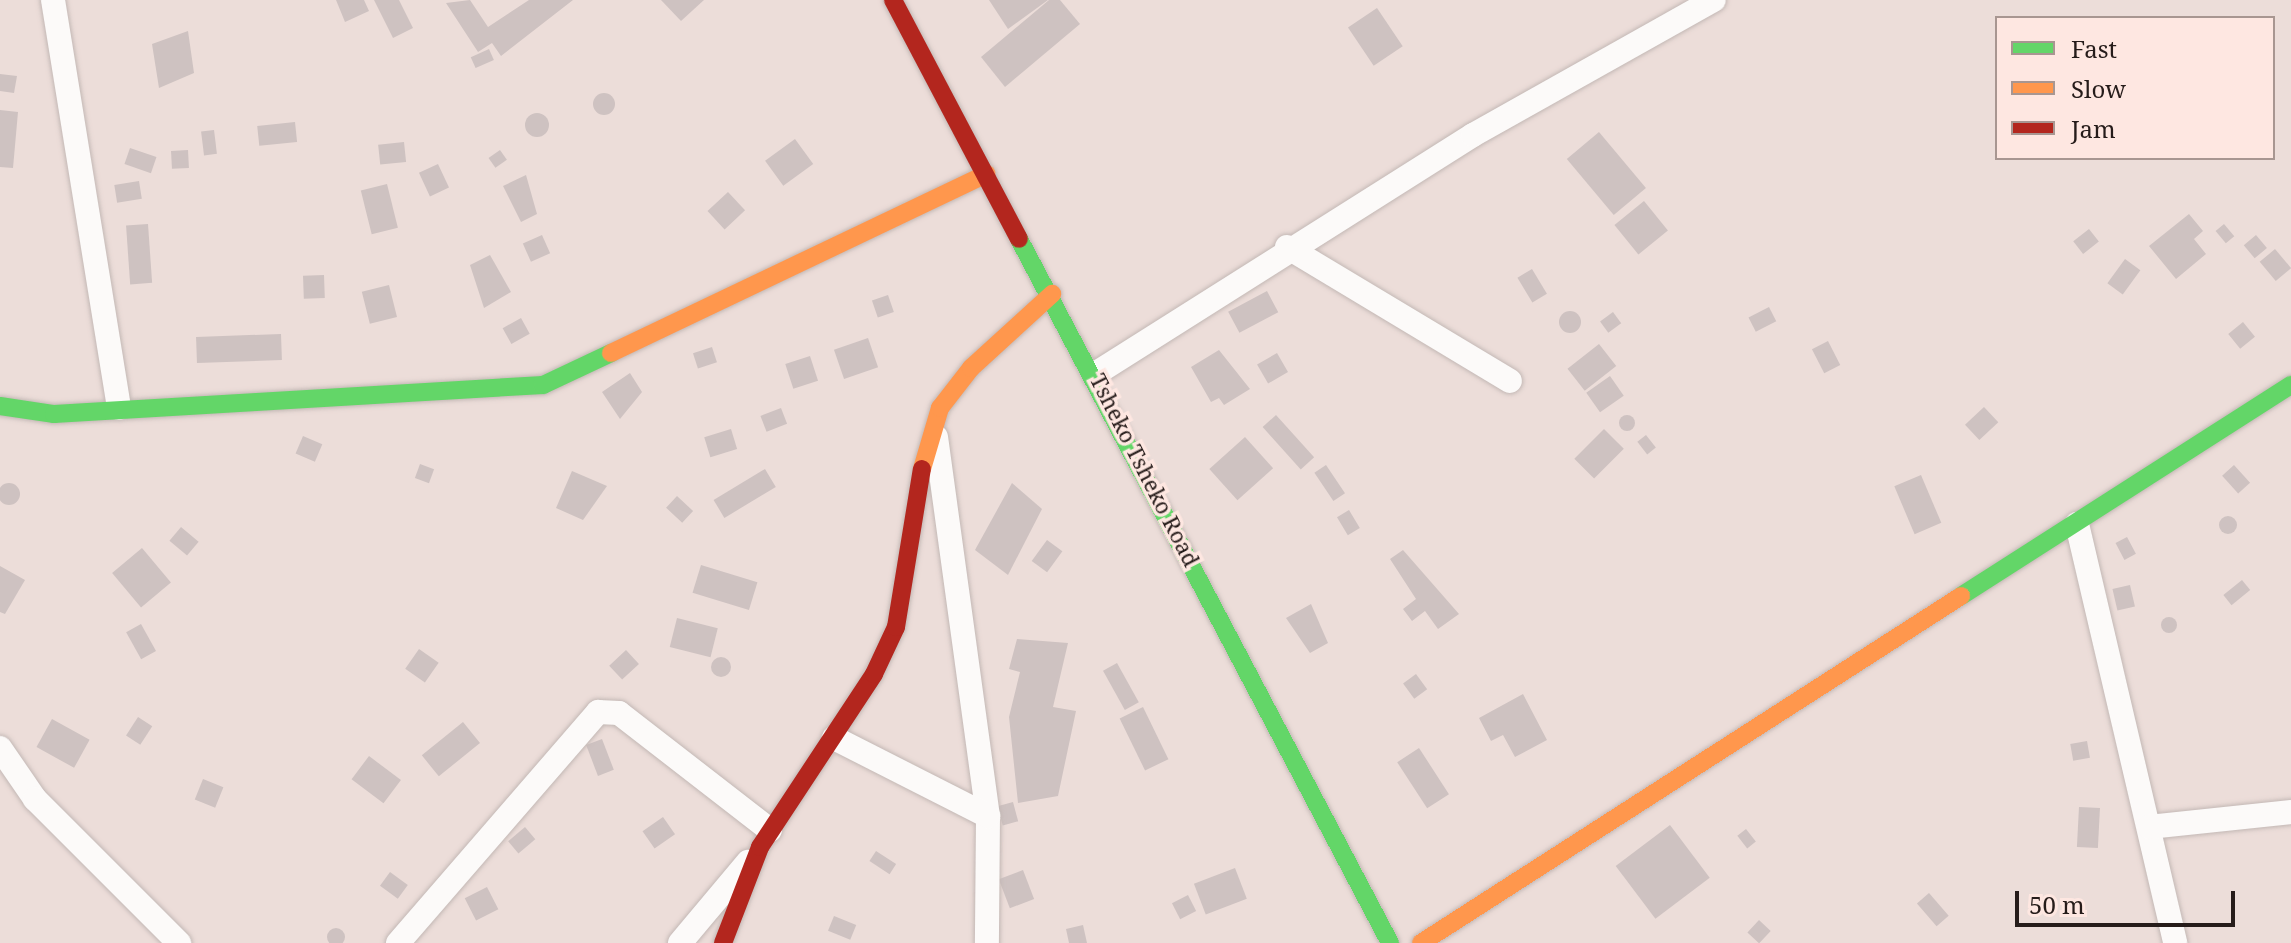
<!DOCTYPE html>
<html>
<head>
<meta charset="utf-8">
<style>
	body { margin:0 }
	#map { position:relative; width:2291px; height:943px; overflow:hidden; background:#ecddd9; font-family:"Noto Serif",serif }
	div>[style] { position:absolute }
	.building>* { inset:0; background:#cec2c1; transform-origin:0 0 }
	.round { border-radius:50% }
	.roads { filter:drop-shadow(0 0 2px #c3b8b5) drop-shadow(0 0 2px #c3b8b5) }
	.street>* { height:24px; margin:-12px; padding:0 12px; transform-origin:12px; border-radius:12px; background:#fcfaf9 }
	.fast>* { height:18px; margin:-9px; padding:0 9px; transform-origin:9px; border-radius:9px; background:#63d668 }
	.slow>* { height:18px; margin:-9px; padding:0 9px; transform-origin:9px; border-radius:9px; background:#ff974d }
	.jam>* { height:18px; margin:-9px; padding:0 9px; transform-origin:9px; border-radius:9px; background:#b3261e }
	span { translate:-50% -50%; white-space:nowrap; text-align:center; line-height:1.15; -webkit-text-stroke:7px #fee7e1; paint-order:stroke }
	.street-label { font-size:22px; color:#261c1a }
	.legend { position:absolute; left:1995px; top:16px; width:280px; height:144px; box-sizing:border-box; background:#fee7e1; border:2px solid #a89691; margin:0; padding:10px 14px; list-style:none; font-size:24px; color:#261c1a }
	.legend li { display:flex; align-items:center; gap:16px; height:40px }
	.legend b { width:40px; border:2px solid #a89691 }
	.scale { position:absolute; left:2015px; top:891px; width:220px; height:36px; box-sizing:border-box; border:4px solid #261c1a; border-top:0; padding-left:10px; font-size:24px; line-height:28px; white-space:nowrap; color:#261c1a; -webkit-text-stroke:6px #fee7e1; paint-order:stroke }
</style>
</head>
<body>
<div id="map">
	<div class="building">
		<i style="clip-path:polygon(336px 0,364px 0,369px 11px,345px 22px)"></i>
		<i style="clip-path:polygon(374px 0,399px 0,413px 28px,393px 38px)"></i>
		<i style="clip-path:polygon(470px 0,488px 27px,529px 0,573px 0,501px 56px,492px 43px,478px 52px,446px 3px)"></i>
		<i style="clip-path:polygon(661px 0,704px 0,681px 21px)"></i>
		<i style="clip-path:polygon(989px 0,1048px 0,1008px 29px)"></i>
		<i style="clip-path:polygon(1049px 0,1060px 0,1080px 24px,1005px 87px,981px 57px)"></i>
		<i style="left:1377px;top:8px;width:46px;height:35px;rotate:56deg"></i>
		<i style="clip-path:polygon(188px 31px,194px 73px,159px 88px,152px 44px)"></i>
		<i style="left:489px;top:49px;width:12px;height:20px;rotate:66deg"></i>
		<i style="clip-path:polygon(0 74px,17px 76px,14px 93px,0 91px)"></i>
		<i class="round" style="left:593px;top:93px;width:22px;height:22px"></i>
		<i style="clip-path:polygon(0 110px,18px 112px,13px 168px,0 167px)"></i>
		<i class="round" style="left:525px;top:113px;width:24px;height:24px"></i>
		<i style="left:295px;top:122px;width:20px;height:38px;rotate:84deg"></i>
		<i style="left:214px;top:130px;width:24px;height:13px;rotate:83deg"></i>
		<i style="left:1599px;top:132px;width:73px;height:42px;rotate:50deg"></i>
		<i style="left:795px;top:139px;width:31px;height:37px;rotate:54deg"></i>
		<i style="left:404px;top:142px;width:20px;height:26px;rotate:84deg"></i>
		<i style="left:130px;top:148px;width:28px;height:17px;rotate:19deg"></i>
		<i style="left:188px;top:150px;width:18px;height:17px;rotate:87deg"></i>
		<i style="left:500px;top:150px;width:12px;height:14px;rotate:55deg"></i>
		<i style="left:438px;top:164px;width:26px;height:21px;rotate:65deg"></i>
		<i style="clip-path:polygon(526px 175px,537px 214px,521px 222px,503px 186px)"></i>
		<i style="left:139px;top:181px;width:18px;height:25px;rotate:81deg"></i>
		<i style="left:387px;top:184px;width:45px;height:27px;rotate:76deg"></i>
		<i style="left:728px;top:192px;width:25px;height:28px;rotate:47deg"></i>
		<i style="left:1644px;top:201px;width:38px;height:38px;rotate:51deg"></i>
		<i style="clip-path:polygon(2189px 214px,2203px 231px,2194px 239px,2206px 254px,2176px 279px,2149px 246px)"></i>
		<i style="left:148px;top:224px;width:59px;height:22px;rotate:86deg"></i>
		<i style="left:2224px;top:224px;width:16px;height:11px;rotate:50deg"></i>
		<i style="left:2089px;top:229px;width:16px;height:20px;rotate:52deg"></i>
		<i style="left:542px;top:235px;width:20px;height:21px;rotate:66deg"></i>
		<i style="left:2256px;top:235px;width:17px;height:16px;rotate:50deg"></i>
		<i style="left:2275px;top:249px;width:25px;height:20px;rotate:50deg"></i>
		<i style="clip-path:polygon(490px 255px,511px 292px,484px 308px,470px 265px)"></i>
		<i style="left:2125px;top:259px;width:19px;height:30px;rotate:36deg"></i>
		<i style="left:1532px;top:269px;width:29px;height:17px;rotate:59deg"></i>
		<i style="left:324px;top:275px;width:23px;height:21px;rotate:88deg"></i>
		<i style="left:389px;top:285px;width:33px;height:28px;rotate:76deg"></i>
		<i style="left:1267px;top:291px;width:24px;height:44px;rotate:62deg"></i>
		<i style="left:888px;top:295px;width:18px;height:17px;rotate:71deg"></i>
		<i style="left:1769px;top:307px;width:16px;height:23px;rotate:63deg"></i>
		<i class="round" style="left:1559px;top:311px;width:22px;height:22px"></i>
		<i style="left:1613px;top:312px;width:14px;height:16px;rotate:54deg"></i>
		<i style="left:521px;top:318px;width:18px;height:21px;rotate:61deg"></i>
		<i style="left:2243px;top:322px;width:19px;height:19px;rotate:51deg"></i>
		<i style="left:281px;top:334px;width:26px;height:85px;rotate:88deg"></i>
		<i style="left:868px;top:338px;width:31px;height:36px;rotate:71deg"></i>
		<i style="left:1828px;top:341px;width:27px;height:18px;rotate:63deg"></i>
		<i style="left:1599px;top:344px;width:28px;height:40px;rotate:52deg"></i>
		<i style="left:712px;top:347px;width:16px;height:20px;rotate:72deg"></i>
		<i style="clip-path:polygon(1219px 350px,1250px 389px,1224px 405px,1219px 398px,1211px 402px,1191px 367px)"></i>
		<i style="left:1277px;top:353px;width:22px;height:23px;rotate:60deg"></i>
		<i style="left:810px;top:356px;width:26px;height:26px;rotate:72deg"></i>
		<i style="clip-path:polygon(630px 373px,642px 392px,620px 419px,602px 392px)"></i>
		<i style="left:1610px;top:376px;width:24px;height:29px;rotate:55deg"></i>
		<i style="left:1984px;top:407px;width:21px;height:26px;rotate:47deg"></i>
		<i style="left:781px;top:408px;width:17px;height:22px;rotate:69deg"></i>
		<i class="round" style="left:1619px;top:415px;width:16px;height:16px"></i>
		<i style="left:1276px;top:415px;width:57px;height:18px;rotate:48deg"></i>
		<i style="left:731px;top:429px;width:21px;height:28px;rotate:73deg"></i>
		<i style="left:1604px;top:429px;width:28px;height:42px;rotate:45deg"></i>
		<i style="left:1646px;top:435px;width:16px;height:11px;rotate:52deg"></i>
		<i style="left:303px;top:436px;width:21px;height:19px;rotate:23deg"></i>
		<i style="left:1245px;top:437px;width:42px;height:48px;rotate:48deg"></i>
		<i style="left:420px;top:464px;width:15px;height:15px;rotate:20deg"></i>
		<i style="left:1326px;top:465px;width:34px;height:14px;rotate:56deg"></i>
		<i style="left:2234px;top:465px;width:24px;height:16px;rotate:48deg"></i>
		<i style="left:765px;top:469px;width:21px;height:60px;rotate:59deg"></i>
		<i style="clip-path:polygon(572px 471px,607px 486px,583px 520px,556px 508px)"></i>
		<i style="left:1921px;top:475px;width:52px;height:29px;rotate:67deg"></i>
		<i style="clip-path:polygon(1012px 483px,1042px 509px,1008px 575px,975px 550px)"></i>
		<i class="round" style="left:-2px;top:483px;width:22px;height:22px"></i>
		<i style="left:677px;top:496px;width:22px;height:16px;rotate:43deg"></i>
		<i style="left:1349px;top:510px;width:21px;height:14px;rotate:59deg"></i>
		<i class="round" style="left:2219px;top:516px;width:18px;height:18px"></i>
		<i style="left:181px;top:527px;width:23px;height:18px;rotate:40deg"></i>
		<i style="left:2127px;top:537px;width:19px;height:13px;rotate:62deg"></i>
		<i style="left:1047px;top:540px;width:19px;height:26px;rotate:36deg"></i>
		<i style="left:142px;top:548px;width:45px;height:39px;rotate:50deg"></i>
		<i style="clip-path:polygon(1403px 550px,1459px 614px,1438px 629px,1425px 611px,1412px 621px,1403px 609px,1416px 599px,1390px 559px)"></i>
		<i style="left:701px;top:565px;width:59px;height:29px;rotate:17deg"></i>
		<i style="clip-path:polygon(0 566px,25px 580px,5px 614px,0 612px)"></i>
		<i style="left:2242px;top:580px;width:13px;height:24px;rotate:51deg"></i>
		<i style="left:2130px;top:585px;width:22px;height:18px;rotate:77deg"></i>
		<i style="clip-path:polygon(1311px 604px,1328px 643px,1310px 653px,1286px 618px)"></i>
		<i class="round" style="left:2161px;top:617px;width:16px;height:16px"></i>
		<i style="left:677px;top:618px;width:42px;height:30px;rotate:14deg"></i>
		<i style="left:141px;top:624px;width:31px;height:17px;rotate:61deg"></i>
		<i style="clip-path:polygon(1017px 639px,1068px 643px,1053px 707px,1076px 711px,1058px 796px,1018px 803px,1009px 717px,1020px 672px,1009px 669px)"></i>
		<i style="left:419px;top:649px;width:24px;height:24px;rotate:35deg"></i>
		<i style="left:626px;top:650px;width:19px;height:23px;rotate:47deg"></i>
		<i class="round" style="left:711px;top:657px;width:20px;height:20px"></i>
		<i style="left:1117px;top:663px;width:45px;height:16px;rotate:61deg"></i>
		<i style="left:1416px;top:674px;width:19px;height:16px;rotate:54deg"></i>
		<i style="clip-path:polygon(1523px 694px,1547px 740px,1515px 757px,1503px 735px,1491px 741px,1479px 718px)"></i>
		<i style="left:1143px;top:707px;width:58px;height:26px;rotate:64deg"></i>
		<i style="left:138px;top:717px;width:17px;height:22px;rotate:33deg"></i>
		<i style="left:52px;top:719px;width:43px;height:32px;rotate:29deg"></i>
		<i style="left:463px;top:722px;width:27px;height:53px;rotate:51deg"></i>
		<i style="left:602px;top:739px;width:33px;height:17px;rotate:69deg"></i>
		<i style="left:2087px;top:741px;width:17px;height:17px;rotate:80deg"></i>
		<i style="left:1419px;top:748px;width:55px;height:26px;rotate:57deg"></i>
		<i style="left:369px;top:756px;width:40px;height:29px;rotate:37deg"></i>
		<i style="left:203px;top:779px;width:22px;height:22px;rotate:22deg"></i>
		<i style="left:1013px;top:802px;width:20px;height:16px;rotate:75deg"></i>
		<i style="left:2079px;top:807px;width:21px;height:40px;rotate:3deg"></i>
		<i style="left:663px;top:817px;width:21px;height:25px;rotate:55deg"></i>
		<i style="left:1670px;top:825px;width:66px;height:68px;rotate:53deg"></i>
		<i style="left:525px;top:827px;width:16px;height:22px;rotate:50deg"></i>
		<i style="left:1746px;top:829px;width:16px;height:11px;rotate:52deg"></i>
		<i style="left:876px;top:851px;width:24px;height:12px;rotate:33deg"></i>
		<i style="left:1235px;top:868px;width:33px;height:44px;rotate:69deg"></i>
		<i style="left:1023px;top:870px;width:31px;height:26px;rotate:69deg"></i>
		<i style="left:390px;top:872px;width:22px;height:17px;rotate:36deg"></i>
		<i style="left:487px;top:887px;width:25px;height:25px;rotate:63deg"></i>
		<i style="left:1929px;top:893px;width:30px;height:16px;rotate:49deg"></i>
		<i style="left:1188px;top:895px;width:18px;height:18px;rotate:63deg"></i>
		<i style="left:834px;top:916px;width:24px;height:16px;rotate:22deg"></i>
		<i style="left:1759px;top:920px;width:16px;height:17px;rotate:43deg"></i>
		<i style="clip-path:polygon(1083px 925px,1087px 943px,1069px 943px,1066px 929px)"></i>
		<i class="round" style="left:327px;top:928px;width:18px;height:18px"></i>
	</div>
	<div class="roads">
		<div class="street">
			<i style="left:53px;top:0;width:413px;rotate:80.8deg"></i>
			<i style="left:1287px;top:247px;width:260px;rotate:31deg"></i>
			<i style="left:1095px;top:374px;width:447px;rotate:-32.3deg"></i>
			<i style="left:1473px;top:135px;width:276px;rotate:-29.3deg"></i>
			<i style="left:936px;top:437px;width:383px;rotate:82.2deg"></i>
			<i style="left:988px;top:816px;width:127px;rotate:90.5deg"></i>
			<i style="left:2077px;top:524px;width:430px;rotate:76.8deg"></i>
			<i style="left:834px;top:738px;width:173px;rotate:26.9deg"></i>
			<i style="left:0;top:748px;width:62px;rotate:55.5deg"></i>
			<i style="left:35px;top:799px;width:204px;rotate:45deg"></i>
			<i style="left:2149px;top:827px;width:143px;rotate:-6deg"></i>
			<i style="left:398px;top:943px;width:306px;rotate:-49.1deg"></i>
			<i style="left:598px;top:712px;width:21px;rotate:3deg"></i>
			<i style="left:619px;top:713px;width:191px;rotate:37.8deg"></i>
			<i style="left:680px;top:943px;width:106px;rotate:-50deg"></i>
		</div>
		<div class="fast">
			<i style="left:1019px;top:239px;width:796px;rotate:62.21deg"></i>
			<i style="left:0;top:406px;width:55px;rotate:8.4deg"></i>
			<i style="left:54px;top:414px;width:490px;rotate:-3.4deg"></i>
			<i style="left:543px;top:385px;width:75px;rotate:-25.2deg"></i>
			<i style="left:1961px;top:596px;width:392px;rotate:-32.6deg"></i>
		</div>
		<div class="slow">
			<i style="left:611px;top:353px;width:416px;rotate:-25.5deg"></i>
			<i style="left:922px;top:469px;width:64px;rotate:-73.6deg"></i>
			<i style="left:940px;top:408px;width:51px;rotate:-52.2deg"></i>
			<i style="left:971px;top:368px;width:110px;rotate:-42.4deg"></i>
			<i style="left:1421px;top:943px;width:642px;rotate:-32.72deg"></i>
		</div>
		<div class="jam">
			<i style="left:893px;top:0;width:270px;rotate:62.2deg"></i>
			<i style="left:723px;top:943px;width:103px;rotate:-68.9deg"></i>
			<i style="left:760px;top:847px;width:207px;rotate:-56.6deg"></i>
			<i style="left:874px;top:674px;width:52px;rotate:-64.9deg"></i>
			<i style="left:896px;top:627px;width:160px;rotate:-80.7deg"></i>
		</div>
	</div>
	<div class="street-label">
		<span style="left:1145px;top:470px;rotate:63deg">Tsheko Tsheko Road</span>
	</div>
	<ul class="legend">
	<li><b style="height:10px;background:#63d668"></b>Fast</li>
	<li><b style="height:10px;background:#ff974d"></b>Slow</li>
	<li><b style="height:10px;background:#b3261e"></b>Jam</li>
	</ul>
	<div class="scale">50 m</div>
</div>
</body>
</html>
